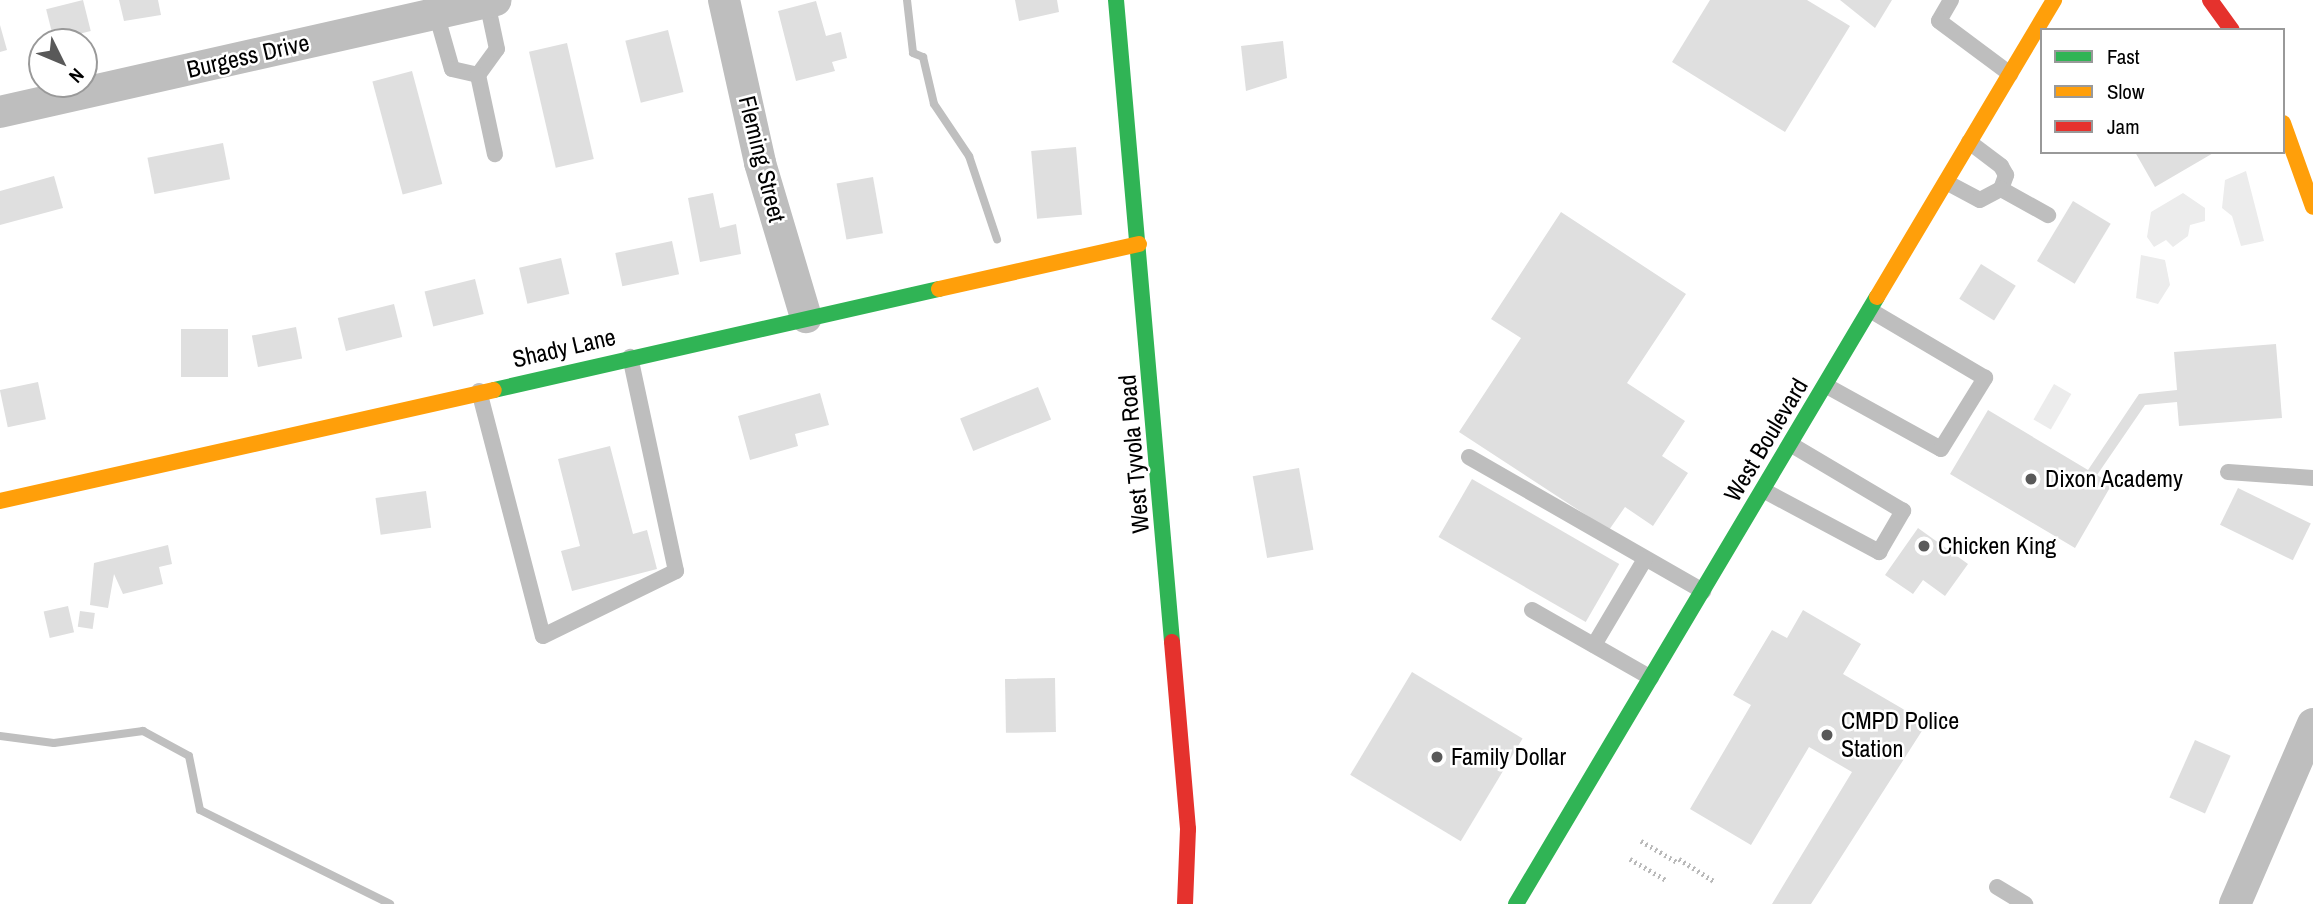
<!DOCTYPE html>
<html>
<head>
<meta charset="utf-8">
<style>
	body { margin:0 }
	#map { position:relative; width:2313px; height:904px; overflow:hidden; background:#fff; font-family:"Archivo Narrow",sans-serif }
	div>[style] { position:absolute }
	.green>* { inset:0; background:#ececec; transform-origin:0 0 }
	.stream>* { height:8px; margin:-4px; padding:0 4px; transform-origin:4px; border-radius:4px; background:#bfbfbf }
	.building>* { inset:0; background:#dfdfdf; transform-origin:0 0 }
	.path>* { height:4.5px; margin-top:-2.25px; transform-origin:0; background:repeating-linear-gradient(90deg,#b9b9b9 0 2px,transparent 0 5.5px) }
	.lane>* { height:16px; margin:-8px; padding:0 8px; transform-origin:8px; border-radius:8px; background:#bebebe }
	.street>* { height:32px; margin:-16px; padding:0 16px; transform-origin:16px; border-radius:16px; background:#bebebe }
	.fast>* { height:16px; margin:-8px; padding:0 8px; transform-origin:8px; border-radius:8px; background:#30b455 }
	.slow>* { height:16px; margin:-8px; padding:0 8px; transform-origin:8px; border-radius:8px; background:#ff9f0a }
	.jam>* { height:16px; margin:-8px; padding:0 8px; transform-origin:8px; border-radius:8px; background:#e5322d }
	.dots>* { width:19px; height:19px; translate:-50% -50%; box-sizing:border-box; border:4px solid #fff; border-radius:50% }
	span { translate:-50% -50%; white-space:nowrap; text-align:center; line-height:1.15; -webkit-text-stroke:5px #fff; paint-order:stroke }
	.street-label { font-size:24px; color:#000 }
	.poi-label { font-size:24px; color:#000 }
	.left { translate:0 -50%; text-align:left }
	.legend { position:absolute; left:2040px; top:28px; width:245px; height:126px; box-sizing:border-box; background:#fff; border:2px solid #999; margin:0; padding:9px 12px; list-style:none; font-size:21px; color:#000 }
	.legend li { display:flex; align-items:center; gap:14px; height:35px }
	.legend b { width:35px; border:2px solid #999 }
	.north { position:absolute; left:28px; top:28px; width:70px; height:70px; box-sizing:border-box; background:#fff; border:2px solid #999; border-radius:50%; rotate:133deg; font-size:19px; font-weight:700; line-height:28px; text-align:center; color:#000 }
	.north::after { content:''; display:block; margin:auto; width:24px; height:32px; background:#595959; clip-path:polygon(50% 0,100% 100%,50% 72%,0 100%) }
</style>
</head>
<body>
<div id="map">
	<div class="green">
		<i style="clip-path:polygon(2246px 171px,2264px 241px,2241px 246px,2232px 216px,2222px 208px,2225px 180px)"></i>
		<i style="clip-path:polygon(2183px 193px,2205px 208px,2205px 221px,2190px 225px,2188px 236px,2173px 247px,2166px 240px,2154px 247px,2147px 237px,2151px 212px)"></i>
		<i style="clip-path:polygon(2141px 255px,2165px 260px,2170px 285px,2158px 304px,2136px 298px)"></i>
		<i style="left:2054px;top:384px;width:20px;height:41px;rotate:30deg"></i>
	</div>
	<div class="stream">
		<i style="left:907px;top:0;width:53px;rotate:83.5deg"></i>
		<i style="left:913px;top:53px;width:11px;rotate:22deg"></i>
		<i style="left:923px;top:57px;width:48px;rotate:76.8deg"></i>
		<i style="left:934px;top:104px;width:63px;rotate:56.1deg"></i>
		<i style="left:969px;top:156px;width:88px;rotate:71.4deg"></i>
		<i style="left:0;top:736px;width:54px;rotate:7.4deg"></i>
		<i style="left:54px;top:743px;width:90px;rotate:-7.7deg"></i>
		<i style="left:143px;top:731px;width:52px;rotate:28.5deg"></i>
		<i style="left:189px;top:756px;width:55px;rotate:78.5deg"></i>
		<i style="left:200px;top:810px;width:212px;rotate:26.3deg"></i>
	</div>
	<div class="building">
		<i style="left:83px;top:0;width:32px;height:38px;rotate:76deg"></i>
		<i style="clip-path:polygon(119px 0,158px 0,161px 15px,124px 21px)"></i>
		<i style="clip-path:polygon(1015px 0,1057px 0,1059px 12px,1019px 21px)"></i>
		<i style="clip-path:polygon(1710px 0,1807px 0,1850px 26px,1785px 132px,1672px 62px)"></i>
		<i style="clip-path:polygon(1840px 0,1892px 0,1875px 28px)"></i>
		<i style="clip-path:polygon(816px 1px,826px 36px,841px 32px,847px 58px,832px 62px,835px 71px,796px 81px,778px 11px)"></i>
		<i style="clip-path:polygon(0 25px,7px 50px,0 52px)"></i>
		<i style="left:668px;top:30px;width:64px;height:44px;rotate:76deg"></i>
		<i style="clip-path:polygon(1283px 41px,1287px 78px,1246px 91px,1241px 46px)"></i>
		<i style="left:567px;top:43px;width:119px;height:39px;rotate:77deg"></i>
		<i style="left:412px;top:71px;width:117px;height:41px;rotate:75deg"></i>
		<i style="left:223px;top:143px;width:37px;height:77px;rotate:79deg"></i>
		<i style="left:1076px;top:147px;width:68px;height:45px;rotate:85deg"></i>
		<i style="clip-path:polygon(2135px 152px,2215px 152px,2155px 187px)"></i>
		<i style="clip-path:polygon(54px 176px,63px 208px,0 225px,0 191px)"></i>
		<i style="left:873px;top:177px;width:57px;height:37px;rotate:80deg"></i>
		<i style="clip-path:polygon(713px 193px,720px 228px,736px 224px,741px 254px,700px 262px,688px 198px)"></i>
		<i style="left:2073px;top:201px;width:44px;height:70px;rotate:31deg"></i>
		<i style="clip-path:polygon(1561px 212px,1686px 294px,1627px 383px,1685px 421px,1662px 456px,1688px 473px,1653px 526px,1625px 507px,1609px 530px,1459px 432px,1521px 338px,1491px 319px)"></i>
		<i style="left:672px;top:241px;width:34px;height:58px;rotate:78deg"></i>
		<i style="left:561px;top:258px;width:37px;height:43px;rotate:77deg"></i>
		<i style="left:1981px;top:264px;width:41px;height:41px;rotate:32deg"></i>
		<i style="left:475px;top:279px;width:36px;height:52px;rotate:76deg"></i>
		<i style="left:394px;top:304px;width:34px;height:58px;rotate:76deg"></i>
		<i style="left:296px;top:327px;width:32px;height:45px;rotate:79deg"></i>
		<i style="left:181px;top:329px;width:47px;height:48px"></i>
		<i style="clip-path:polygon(2276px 344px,2282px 418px,2179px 426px,2177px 402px,2145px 405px,2097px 475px,2112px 484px,2075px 548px,1950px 474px,1988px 410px,2088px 470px,2139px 394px,2177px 390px,2174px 352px)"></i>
		<i style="left:38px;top:382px;width:38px;height:39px;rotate:78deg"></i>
		<i style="left:1038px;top:387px;width:35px;height:84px;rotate:68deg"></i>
		<i style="clip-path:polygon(820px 393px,829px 425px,795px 434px,798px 446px,750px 460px,738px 416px)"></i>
		<i style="clip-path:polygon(610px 446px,633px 534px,647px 530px,657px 569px,572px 591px,561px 551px,580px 546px,558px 459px)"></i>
		<i style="left:1299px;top:468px;width:83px;height:47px;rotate:80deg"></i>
		<i style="left:1472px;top:479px;width:170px;height:67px;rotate:30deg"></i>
		<i style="left:2238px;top:488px;width:81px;height:41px;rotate:26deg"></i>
		<i style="left:426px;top:491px;width:37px;height:51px;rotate:82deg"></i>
		<i style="clip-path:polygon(1918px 528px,1968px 564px,1945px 596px,1923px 580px,1913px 594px,1885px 575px)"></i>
		<i style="clip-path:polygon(168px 545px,172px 564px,159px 567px,163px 584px,123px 594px,114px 574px,108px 608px,90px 605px,94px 563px)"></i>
		<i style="left:68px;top:606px;width:27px;height:25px;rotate:77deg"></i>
		<i style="clip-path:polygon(1803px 610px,1861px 644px,1843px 674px,1927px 723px,1811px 904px,1772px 904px,1852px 772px,1809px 747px,1751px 845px,1690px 809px,1751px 705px,1733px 695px,1772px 630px,1787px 638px)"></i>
		<i style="left:80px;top:611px;width:15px;height:16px;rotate:8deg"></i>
		<i style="left:1412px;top:672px;width:129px;height:120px;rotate:31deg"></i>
		<i style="left:1055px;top:678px;width:54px;height:50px;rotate:89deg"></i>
		<i style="left:2195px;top:740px;width:39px;height:63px;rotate:24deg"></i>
	</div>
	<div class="path">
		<i style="left:1641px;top:841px;width:42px;rotate:30.3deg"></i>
		<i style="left:1630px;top:859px;width:42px;rotate:30.3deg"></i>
		<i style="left:1679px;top:859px;width:41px;rotate:32.2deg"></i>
	</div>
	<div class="lane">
		<i style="left:1951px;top:0;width:24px;rotate:120deg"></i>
		<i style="left:1939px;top:21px;width:89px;rotate:36.7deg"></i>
		<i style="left:436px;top:13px;width:58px;rotate:74.1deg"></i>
		<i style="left:452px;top:69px;width:27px;rotate:13deg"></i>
		<i style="left:478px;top:75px;width:32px;rotate:-54deg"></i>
		<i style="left:497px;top:49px;width:48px;rotate:-102deg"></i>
		<i style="left:478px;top:75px;width:81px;rotate:77.9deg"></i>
		<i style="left:1946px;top:182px;width:38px;rotate:28deg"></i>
		<i style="left:1980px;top:200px;width:24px;rotate:-28deg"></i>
		<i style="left:2001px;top:189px;width:15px;rotate:-70deg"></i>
		<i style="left:2006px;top:175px;width:10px;rotate:-119deg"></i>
		<i style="left:2001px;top:166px;width:40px;rotate:-143deg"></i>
		<i style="left:2001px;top:189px;width:54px;rotate:29deg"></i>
		<i style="left:1825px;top:385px;width:132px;rotate:28.9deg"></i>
		<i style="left:1941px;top:449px;width:84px;rotate:-58.2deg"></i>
		<i style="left:1985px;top:378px;width:134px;rotate:-149.4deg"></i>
		<i style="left:479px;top:391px;width:253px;rotate:75.4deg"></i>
		<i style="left:543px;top:636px;width:148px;rotate:-26deg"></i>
		<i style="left:676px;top:571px;width:219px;rotate:-102.1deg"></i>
		<i style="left:1469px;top:457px;width:270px;rotate:29.8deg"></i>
		<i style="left:2228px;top:472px;width:85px;rotate:4deg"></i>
		<i style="left:1763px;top:490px;width:132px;rotate:28.1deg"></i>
		<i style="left:1879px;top:552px;width:48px;rotate:-59.7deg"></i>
		<i style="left:1903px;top:511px;width:131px;rotate:-149.3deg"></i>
		<i style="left:1532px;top:610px;width:137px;rotate:29.7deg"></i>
		<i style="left:1594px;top:645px;width:100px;rotate:-59.3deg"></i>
		<i style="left:1997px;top:887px;width:33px;rotate:31deg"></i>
	</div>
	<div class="street">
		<i style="left:724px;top:0;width:167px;rotate:77.5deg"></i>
		<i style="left:760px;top:163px;width:161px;rotate:73.4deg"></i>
		<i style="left:0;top:112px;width:508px;rotate:-12.72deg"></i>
		<i style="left:2235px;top:904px;width:196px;rotate:-66.6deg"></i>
	</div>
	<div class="fast">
		<i style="left:1116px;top:0;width:644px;rotate:85.01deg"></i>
		<i style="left:494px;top:390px;width:456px;rotate:-12.8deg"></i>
		<i style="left:1516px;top:904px;width:706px;rotate:-59.26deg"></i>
	</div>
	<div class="slow">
		<i style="left:2283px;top:123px;width:89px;rotate:70.3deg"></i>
		<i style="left:939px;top:289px;width:205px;rotate:-12.7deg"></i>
		<i style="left:1877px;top:297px;width:346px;rotate:-59.2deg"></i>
		<i style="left:0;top:501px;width:506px;rotate:-12.66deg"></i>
	</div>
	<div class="jam">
		<i style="left:2210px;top:0;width:37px;rotate:54deg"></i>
		<i style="left:1172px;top:642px;width:188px;rotate:85.1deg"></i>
		<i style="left:1188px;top:829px;width:75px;rotate:92.3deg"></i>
	</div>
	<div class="dots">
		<i style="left:2031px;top:479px;background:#595959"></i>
		<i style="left:1924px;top:546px;background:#595959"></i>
		<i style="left:1827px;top:735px;background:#595959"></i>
		<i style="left:1437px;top:757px;background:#595959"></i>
	</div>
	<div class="street-label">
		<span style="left:248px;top:56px;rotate:-13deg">Burgess Drive</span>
		<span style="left:762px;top:159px;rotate:76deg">Fleming Street</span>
		<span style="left:564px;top:348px;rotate:-13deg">Shady Lane</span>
		<span style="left:1766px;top:440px;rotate:-59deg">West Boulevard</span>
		<span style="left:1134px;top:454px;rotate:-95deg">West Tyvola Road</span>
	</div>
	<div class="poi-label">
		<span class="left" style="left:2045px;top:479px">Dixon Academy</span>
		<span class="left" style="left:1938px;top:546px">Chicken King</span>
		<span class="left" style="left:1841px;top:735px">CMPD Police<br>Station</span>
		<span class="left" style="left:1451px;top:757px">Family Dollar</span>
	</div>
	<ul class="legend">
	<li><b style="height:9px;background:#30b455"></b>Fast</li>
	<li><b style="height:9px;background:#ff9f0a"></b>Slow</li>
	<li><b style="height:9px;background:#e5322d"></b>Jam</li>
	</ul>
	<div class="north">N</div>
</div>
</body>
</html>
